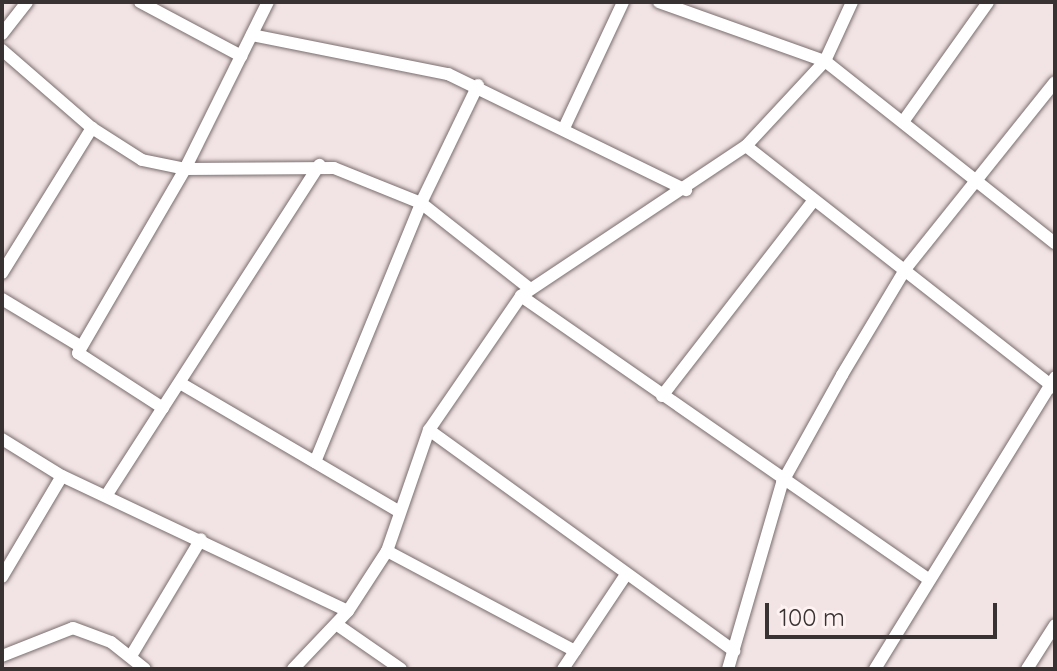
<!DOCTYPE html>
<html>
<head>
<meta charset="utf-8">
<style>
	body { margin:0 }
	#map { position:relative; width:1057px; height:671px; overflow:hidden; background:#f2e3e4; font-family:Quicksand,sans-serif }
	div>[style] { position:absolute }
	.roads { filter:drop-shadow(0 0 2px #7a6d6e) drop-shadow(0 0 2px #7a6d6e) }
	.street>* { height:12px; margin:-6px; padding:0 6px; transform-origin:6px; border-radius:6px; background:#fff }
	span { translate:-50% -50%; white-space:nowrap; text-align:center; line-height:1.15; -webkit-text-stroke:8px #fdf1f1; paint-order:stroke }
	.frame { position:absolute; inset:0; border:4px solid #383233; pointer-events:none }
	.scale { position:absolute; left:765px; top:603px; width:232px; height:36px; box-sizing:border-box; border:4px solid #383233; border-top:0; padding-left:10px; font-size:24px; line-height:28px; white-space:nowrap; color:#383233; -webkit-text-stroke:6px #fdf1f1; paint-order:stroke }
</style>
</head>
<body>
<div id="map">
	<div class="roads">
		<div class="street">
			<i style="left:140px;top:2px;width:115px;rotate:28.1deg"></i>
			<i style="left:659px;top:2px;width:176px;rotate:19.6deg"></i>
			<i style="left:825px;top:61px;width:293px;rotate:38.4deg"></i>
			<i style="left:2px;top:34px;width:41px;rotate:-52deg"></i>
			<i style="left:252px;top:35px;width:200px;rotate:11.3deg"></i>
			<i style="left:448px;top:74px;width:265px;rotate:26deg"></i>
			<i style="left:2px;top:50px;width:119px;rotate:40.9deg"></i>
			<i style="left:92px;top:128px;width:59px;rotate:32.6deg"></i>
			<i style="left:142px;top:160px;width:44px;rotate:11.8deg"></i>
			<i style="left:185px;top:169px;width:149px;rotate:-0.4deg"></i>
			<i style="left:334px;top:168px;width:94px;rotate:21.9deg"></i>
			<i style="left:421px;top:203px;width:137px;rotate:38.2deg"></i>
			<i style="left:905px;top:119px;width:143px;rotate:-54.6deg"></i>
			<i style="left:565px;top:126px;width:137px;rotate:-64.9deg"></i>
			<i style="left:746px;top:146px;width:392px;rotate:38.1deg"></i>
			<i style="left:2px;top:273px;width:171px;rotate:-58.2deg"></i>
			<i style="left:521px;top:296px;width:497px;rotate:34.8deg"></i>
			<i style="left:2px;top:299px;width:91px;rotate:31.1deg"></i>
			<i style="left:180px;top:383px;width:253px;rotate:30.4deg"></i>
			<i style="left:662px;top:396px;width:248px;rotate:-52.2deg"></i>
			<i style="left:163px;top:408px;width:101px;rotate:-147.1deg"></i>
			<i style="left:78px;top:353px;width:213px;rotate:-59.8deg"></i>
			<i style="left:185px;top:169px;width:186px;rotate:-63.6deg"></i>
			<i style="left:429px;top:430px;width:377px;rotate:35.9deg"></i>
			<i style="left:2px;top:439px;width:70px;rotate:31.7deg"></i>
			<i style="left:62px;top:476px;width:316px;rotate:25.3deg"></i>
			<i style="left:315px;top:462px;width:280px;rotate:-67.7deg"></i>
			<i style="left:421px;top:203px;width:131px;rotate:-64.2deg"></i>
			<i style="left:106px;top:496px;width:394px;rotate:-57.2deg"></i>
			<i style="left:387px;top:551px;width:213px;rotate:28deg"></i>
			<i style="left:2px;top:577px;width:117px;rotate:-59.3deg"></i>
			<i style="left:336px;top:624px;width:79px;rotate:34.7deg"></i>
			<i style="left:2px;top:656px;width:76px;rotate:-21.5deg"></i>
			<i style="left:73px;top:628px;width:40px;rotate:20.2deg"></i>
			<i style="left:111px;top:642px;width:43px;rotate:38.5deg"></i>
			<i style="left:131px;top:656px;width:136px;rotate:-59.1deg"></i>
			<i style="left:293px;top:669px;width:80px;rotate:-46.5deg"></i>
			<i style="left:348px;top:611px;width:72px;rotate:-57deg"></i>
			<i style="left:387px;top:551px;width:128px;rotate:-70.9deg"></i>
			<i style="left:429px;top:430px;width:163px;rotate:-55.5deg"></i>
			<i style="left:521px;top:296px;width:270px;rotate:-33.7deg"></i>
			<i style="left:746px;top:146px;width:116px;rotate:-47.1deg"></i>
			<i style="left:825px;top:61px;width:65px;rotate:-65.4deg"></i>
			<i style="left:563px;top:669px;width:112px;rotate:-56.3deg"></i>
			<i style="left:728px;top:669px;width:194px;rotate:-73.8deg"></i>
			<i style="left:782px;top:483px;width:124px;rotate:-60.9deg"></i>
			<i style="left:842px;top:375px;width:125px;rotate:-59.1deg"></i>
			<i style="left:906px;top:268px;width:238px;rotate:-51.3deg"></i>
			<i style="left:875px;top:669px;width:343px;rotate:-58.3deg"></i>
			<i style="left:1027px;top:669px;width:52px;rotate:-57.5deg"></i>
		</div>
	</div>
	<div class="frame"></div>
	<div class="scale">100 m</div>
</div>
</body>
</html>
